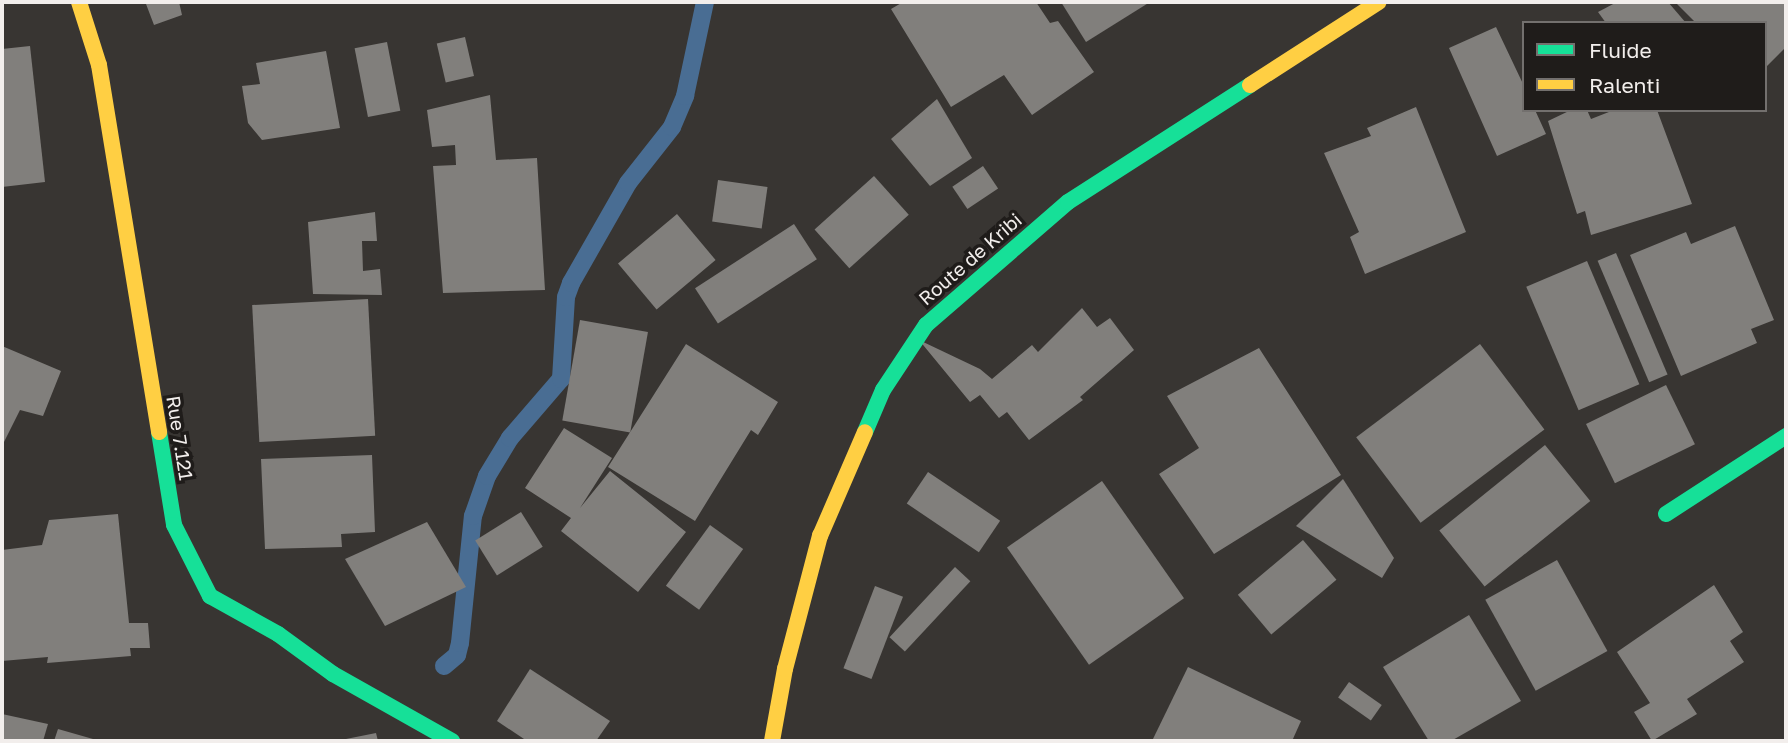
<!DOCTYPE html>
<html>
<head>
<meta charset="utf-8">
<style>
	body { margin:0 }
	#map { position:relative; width:1788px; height:743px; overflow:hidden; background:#383532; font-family:"Golos Text",sans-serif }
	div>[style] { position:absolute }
	.stream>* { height:18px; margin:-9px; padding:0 9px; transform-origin:9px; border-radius:9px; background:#496d93 }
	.building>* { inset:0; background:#817f7c; transform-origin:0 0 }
	.fast>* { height:16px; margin:-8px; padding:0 8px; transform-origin:8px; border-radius:8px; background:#16e098 }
	.slow>* { height:16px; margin:-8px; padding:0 8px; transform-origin:8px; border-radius:8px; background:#ffcf43 }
	span { translate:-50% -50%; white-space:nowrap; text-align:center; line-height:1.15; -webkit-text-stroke:7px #1f1c1a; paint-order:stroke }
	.street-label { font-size:19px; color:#f2eeec }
	.frame { position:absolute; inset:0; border:4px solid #f2eeec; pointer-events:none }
	.legend { position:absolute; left:1522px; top:21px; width:245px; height:91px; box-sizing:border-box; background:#1f1c1a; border:2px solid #73706e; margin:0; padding:9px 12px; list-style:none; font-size:21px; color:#f2eeec }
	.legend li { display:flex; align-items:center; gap:14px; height:35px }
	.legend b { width:35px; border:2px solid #73706e }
</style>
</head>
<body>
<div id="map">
	<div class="stream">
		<i style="left:444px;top:666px;width:17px;rotate:-40deg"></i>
		<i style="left:457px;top:655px;width:12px;rotate:-76deg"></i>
		<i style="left:460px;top:643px;width:128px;rotate:-84.2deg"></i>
		<i style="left:473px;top:516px;width:42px;rotate:-70.7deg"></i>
		<i style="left:487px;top:476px;width:44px;rotate:-58.8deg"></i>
		<i style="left:510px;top:438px;width:78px;rotate:-49.2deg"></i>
		<i style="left:561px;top:379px;width:82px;rotate:-86.5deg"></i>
		<i style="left:566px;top:297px;width:15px;rotate:-70deg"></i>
		<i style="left:571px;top:283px;width:115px;rotate:-60.3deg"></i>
		<i style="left:628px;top:183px;width:71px;rotate:-51.8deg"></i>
		<i style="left:672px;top:127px;width:34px;rotate:-67deg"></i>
		<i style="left:685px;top:96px;width:96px;rotate:-78deg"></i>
	</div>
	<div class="building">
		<i style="clip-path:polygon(139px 2px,179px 2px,182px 15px,154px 25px,146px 4px)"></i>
		<i style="clip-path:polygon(903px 2px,1036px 2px,1050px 23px,1058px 21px,1094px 72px,1032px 115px,1004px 75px,951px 107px,891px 9px)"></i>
		<i style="clip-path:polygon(1061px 2px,1150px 2px,1086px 42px)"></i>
		<i style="clip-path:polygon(1617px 2px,1668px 2px,1686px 23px,1606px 23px,1598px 12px)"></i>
		<i style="clip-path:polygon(1675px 2px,1786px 2px,1786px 47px,1765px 68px,1765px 23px,1696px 23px)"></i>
		<i style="clip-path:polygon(1496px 27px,1524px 86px,1524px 110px,1535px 110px,1546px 134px,1497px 156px,1449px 48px)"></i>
		<i style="left:465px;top:37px;width:40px;height:29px;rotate:77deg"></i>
		<i style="left:387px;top:42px;width:70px;height:33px;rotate:79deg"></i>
		<i style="clip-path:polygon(30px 46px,45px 182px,2px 187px,2px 49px)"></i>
		<i style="clip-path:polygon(326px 51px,340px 128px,262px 140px,248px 123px,242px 86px,260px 84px,256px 63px)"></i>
		<i style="clip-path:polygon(490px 95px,496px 160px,537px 158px,545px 290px,443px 293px,433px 166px,456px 165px,455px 145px,432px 147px,427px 110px)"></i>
		<i style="clip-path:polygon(937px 99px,972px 158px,930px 186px,891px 139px)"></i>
		<i style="clip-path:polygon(1416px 107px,1466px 232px,1365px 274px,1350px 237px,1359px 232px,1324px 153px,1371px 136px,1367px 128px)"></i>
		<i style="clip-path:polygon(1571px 110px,1587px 110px,1591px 119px,1614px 110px,1657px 110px,1692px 204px,1591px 235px,1585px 211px,1577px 214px,1548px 121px)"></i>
		<i style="left:983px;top:166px;width:27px;height:37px;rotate:56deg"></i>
		<i style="left:874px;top:176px;width:52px;height:80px;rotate:48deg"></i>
		<i style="left:718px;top:180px;width:50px;height:42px;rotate:8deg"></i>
		<i style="clip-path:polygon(375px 212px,377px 241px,362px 241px,363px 271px,380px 269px,382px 295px,313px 294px,308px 222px)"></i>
		<i style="left:677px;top:214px;width:60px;height:77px;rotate:50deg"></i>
		<i style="left:794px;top:224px;width:42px;height:118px;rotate:57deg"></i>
		<i style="clip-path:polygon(1735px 226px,1774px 320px,1751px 329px,1757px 343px,1681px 376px,1630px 255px,1686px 232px,1691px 244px)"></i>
		<i style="left:1616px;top:253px;width:132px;height:20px;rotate:67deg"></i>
		<i style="left:1587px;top:261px;width:134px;height:66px;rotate:67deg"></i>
		<i style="left:368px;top:299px;width:137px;height:116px;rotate:87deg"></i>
		<i style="clip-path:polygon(1082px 308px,1097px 327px,1110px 318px,1134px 350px,1080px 397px,1083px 400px,1029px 440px,1007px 412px,999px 418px,980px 395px,970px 402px,919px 340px,980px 369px,992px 379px,1032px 345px,1038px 352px)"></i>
		<i style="left:580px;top:320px;width:69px;height:102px;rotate:10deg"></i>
		<i style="clip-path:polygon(686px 344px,778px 402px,758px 435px,751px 430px,695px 521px,608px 467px)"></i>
		<i style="left:1480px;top:344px;width:107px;height:155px;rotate:53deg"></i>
		<i style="clip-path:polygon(2px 346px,61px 371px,43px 416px,20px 410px,2px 446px)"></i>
		<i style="clip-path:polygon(1259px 348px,1341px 475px,1214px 554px,1159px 474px,1199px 448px,1167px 396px)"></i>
		<i style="left:1666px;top:385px;width:66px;height:89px;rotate:64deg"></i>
		<i style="clip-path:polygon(564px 428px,612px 458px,580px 508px,610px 471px,686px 532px,638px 592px,561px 531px,571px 518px,525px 488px)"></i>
		<i style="left:1545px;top:445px;width:72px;height:136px;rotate:51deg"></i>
		<i style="clip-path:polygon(372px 455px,375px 532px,341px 534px,342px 547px,265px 549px,261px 459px)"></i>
		<i style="left:928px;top:472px;width:87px;height:38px;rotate:34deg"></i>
		<i style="clip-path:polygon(1343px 479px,1394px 558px,1382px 578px,1296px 526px)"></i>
		<i style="left:1102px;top:481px;width:143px;height:116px;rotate:55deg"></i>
		<i style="left:521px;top:512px;width:41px;height:54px;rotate:58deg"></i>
		<i style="clip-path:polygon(118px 514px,129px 623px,148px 623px,150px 648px,130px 648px,131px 656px,47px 663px,48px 657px,2px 661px,2px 550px,42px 545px,49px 520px)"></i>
		<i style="clip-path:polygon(427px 522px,466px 587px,385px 626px,345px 559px)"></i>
		<i style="left:710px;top:525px;width:41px;height:75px;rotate:36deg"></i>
		<i style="left:1303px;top:540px;width:52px;height:85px;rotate:50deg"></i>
		<i style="left:1557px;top:560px;width:104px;height:82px;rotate:61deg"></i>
		<i style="left:955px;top:567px;width:21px;height:96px;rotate:43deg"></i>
		<i style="clip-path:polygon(1714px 585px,1743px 632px,1730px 641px,1744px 662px,1687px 699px,1697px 714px,1652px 741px,1634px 712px,1650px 703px,1617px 652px)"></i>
		<i style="left:875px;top:586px;width:30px;height:88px;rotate:21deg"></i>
		<i style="clip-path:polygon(1469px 615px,1521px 701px,1451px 741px,1429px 741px,1383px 667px)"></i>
		<i style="clip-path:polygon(1188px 667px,1301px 721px,1292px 741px,1152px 741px)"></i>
		<i style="clip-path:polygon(530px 669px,610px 721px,596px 741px,527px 741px,497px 721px)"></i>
		<i style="left:1349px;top:682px;width:40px;height:19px;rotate:35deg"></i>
		<i style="clip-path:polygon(2px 714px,48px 724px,43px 741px,2px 741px)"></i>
		<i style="clip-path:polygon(58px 729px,100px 741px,54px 741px)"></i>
		<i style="clip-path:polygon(376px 733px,378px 741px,341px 741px,341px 740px)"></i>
	</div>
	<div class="fast">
		<i style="left:159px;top:432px;width:94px;rotate:80.8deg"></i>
		<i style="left:174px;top:525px;width:80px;rotate:63.1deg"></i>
		<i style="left:210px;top:596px;width:78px;rotate:29.2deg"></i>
		<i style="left:278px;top:634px;width:68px;rotate:36deg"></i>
		<i style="left:333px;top:674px;width:137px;rotate:29.4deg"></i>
		<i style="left:865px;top:432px;width:46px;rotate:-66.8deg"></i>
		<i style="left:883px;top:390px;width:78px;rotate:-56.5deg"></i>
		<i style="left:926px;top:325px;width:188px;rotate:-40.9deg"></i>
		<i style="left:1068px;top:202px;width:216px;rotate:-32.7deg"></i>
		<i style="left:1666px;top:514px;width:143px;rotate:-33deg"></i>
	</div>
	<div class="slow">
		<i style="left:79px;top:2px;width:66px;rotate:72.4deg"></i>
		<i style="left:99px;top:65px;width:372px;rotate:80.7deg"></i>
		<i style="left:1250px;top:85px;width:153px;rotate:-32.8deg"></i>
		<i style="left:772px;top:741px;width:73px;rotate:-79.8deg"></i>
		<i style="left:785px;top:669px;width:138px;rotate:-75.3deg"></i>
		<i style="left:820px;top:536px;width:113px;rotate:-66.6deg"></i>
	</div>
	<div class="street-label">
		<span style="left:970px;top:259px;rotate:-41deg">Route de Kribi</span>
		<span style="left:180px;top:438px;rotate:81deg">Rue 7.121</span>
	</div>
	<div class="frame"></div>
	<ul class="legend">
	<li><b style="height:9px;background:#16e098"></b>Fluide</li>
	<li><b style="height:9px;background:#ffcf43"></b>Ralenti</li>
	</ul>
</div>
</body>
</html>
